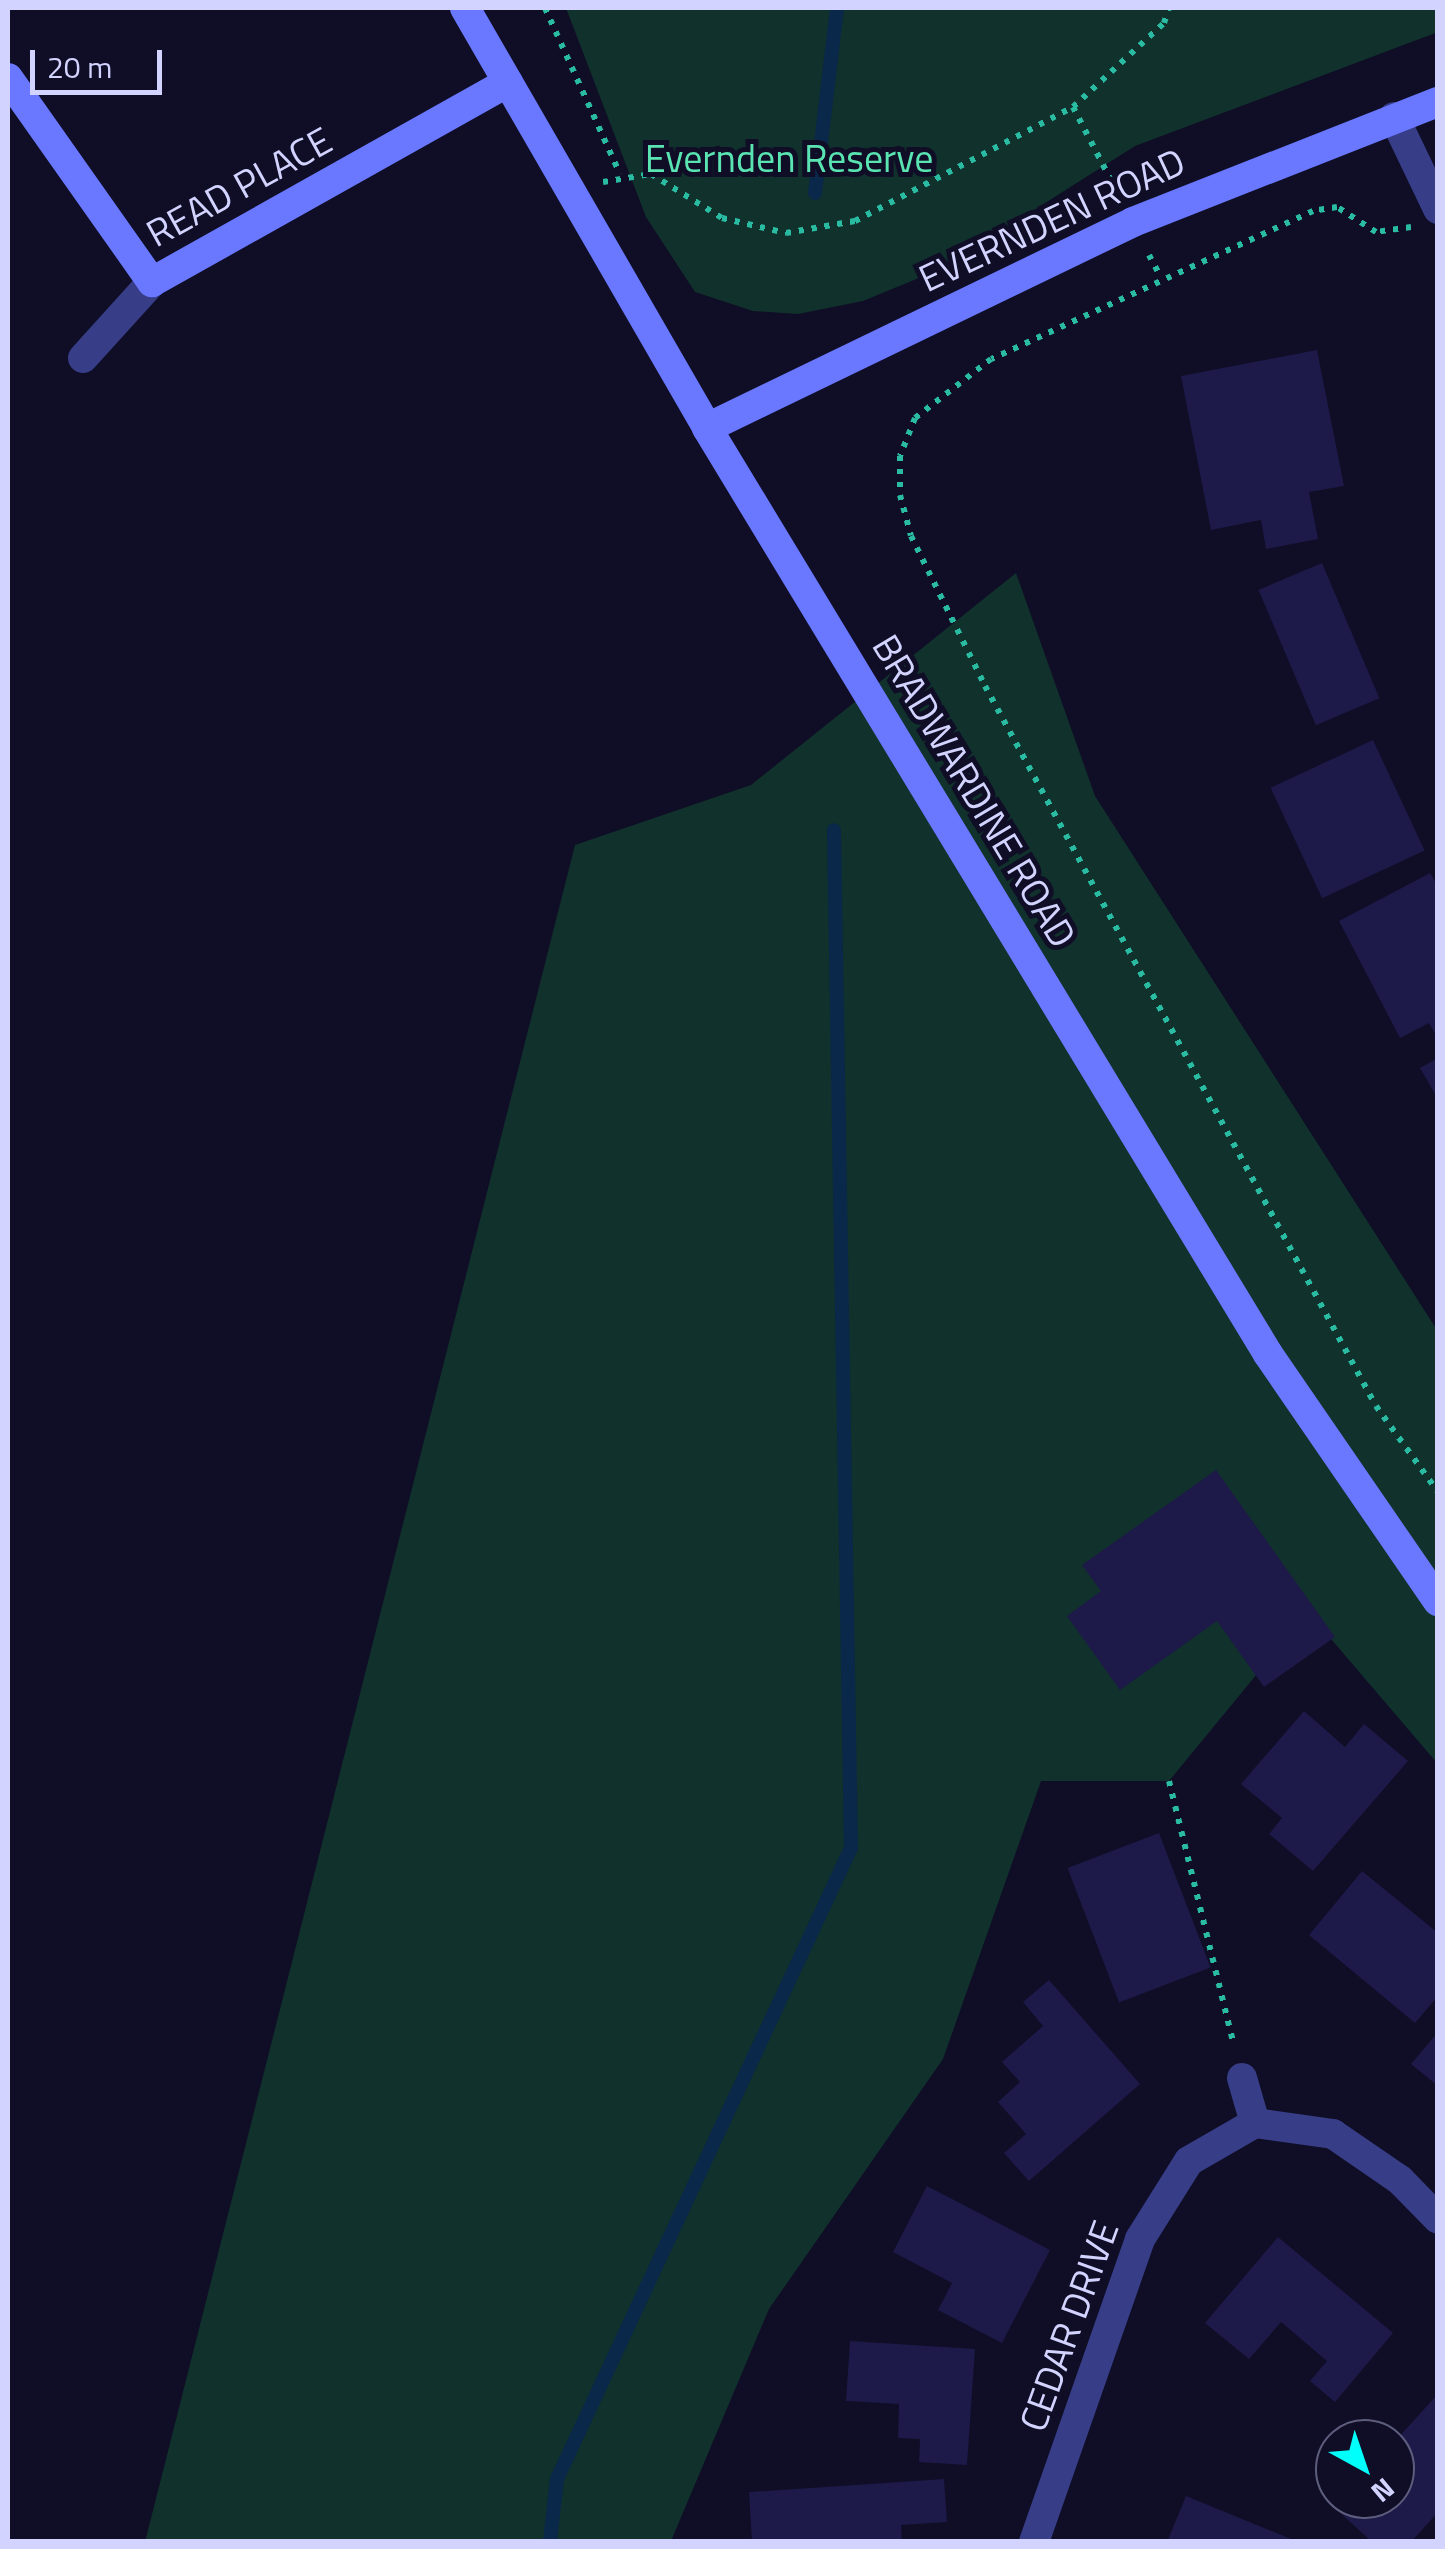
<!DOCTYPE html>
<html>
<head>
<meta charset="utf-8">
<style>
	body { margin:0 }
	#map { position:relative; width:1445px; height:2549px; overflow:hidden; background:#0f0e26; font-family:"Titillium Web",sans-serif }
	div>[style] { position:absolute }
	.green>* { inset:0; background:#11312c }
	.stream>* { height:14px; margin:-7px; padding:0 7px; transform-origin:7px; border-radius:7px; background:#0a2849 }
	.building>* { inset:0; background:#1d1948; transform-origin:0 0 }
	.path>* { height:6px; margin-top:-3px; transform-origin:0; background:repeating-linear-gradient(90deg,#2abca3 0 5px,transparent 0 13px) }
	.street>* { height:30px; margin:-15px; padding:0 15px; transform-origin:15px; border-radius:15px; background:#373d87 }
	.secondary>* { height:30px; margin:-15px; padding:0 15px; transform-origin:15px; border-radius:15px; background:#6a78ff }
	span { translate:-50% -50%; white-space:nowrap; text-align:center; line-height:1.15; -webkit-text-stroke:10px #0f0e26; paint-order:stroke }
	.park-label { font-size:38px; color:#5ae4b2 }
	.street-label { font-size:38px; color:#d3d3ff }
	.frame { position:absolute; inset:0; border:10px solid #d3d3ff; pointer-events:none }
	.north { position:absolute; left:1315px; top:2419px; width:100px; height:100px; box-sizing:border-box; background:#0f0e26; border:2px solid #5d5d7d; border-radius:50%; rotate:140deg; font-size:28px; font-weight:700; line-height:40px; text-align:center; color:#d3d3ff }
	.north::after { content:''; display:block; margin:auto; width:35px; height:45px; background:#00fefb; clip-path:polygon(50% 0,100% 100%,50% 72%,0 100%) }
	.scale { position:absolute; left:30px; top:50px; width:132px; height:45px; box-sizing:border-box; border:5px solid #d3d3ff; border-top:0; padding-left:12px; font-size:30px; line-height:35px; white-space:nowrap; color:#d3d3ff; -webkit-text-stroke:8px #0f0e26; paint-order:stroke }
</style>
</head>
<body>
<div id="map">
	<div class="green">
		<i style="clip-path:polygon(566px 8px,1437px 8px,1438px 32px,1135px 146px,943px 268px,863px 301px,798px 314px,753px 311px,695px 292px,646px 217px)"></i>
		<i style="clip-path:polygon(1016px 573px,1095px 796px,1437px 1330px,1437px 1763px,1308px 1612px,1169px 1781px,1041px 1781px,943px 2059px,769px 2309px,671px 2541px,145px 2542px,575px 845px,751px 785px)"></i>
	</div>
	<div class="stream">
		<i style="left:815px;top:193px;width:186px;rotate:-83.2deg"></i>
		<i style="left:550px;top:2542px;width:63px;rotate:-83.7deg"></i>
		<i style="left:557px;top:2479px;width:696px;rotate:-65.02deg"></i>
		<i style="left:851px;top:1848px;width:1018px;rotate:-90.96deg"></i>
	</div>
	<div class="building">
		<i style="clip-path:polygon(1317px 350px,1344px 486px,1309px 492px,1318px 539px,1266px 549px,1261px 520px,1211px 530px,1181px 376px)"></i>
		<i style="left:1322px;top:563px;width:147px;height:69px;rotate:67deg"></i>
		<i style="left:1373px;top:740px;width:122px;height:113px;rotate:65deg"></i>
		<i style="clip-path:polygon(1430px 873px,1438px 887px,1438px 1039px,1429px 1023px,1400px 1038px,1339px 921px)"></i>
		<i style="clip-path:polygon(1438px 1058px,1438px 1099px,1420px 1068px)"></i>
		<i style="clip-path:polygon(1216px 1470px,1335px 1637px,1264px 1687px,1217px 1621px,1120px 1690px,1067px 1616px,1101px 1591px,1082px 1565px)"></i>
		<i style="clip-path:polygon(1304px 1711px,1345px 1747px,1364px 1724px,1408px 1761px,1313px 1871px,1269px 1834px,1282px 1818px,1241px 1784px)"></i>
		<i style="left:1159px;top:1833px;width:144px;height:98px;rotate:69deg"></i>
		<i style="clip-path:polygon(1362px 1871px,1438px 1933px,1438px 1996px,1415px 2023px,1309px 1935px)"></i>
		<i style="clip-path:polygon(1049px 1980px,1140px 2084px,1029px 2181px,1004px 2153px,1026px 2134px,998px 2102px,1020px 2082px,1002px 2062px,1043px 2026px,1023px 2002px)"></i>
		<i style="clip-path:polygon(1438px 2032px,1438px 2086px,1411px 2064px)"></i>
		<i style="clip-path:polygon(927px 2186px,1050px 2250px,1002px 2343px,938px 2310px,952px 2283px,893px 2252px)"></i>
		<i style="clip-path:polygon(1278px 2237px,1393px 2333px,1335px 2402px,1310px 2381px,1327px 2361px,1281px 2322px,1249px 2359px,1205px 2323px)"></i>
		<i style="clip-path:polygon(850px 2341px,975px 2349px,967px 2465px,919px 2462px,920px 2439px,898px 2438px,899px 2404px,846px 2401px)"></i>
		<i style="clip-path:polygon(1438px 2394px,1438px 2512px,1411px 2542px,1372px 2542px,1335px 2508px,1343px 2499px,1395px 2499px,1395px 2441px)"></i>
		<i style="clip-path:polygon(944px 2479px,947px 2522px,901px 2525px,902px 2542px,752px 2542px,749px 2492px)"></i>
		<i style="clip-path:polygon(1186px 2496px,1296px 2541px,1296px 2542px,1167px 2542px)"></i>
	</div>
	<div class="path">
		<i style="left:545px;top:8px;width:182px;rotate:65.7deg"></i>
		<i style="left:1073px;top:107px;width:93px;rotate:62.6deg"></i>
		<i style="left:603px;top:182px;width:49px;rotate:-9.5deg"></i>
		<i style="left:651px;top:174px;width:84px;rotate:31.8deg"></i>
		<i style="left:722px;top:218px;width:66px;rotate:13.2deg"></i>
		<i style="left:786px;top:233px;width:70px;rotate:-9.9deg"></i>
		<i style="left:855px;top:221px;width:246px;rotate:-27.6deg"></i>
		<i style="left:1073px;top:107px;width:124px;rotate:-42.7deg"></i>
		<i style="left:1164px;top:23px;width:16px;rotate:-72deg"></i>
		<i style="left:1411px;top:227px;width:35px;rotate:172deg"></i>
		<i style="left:1376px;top:232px;width:46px;rotate:-147.3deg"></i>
		<i style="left:1337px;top:207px;width:24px;rotate:171deg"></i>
		<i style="left:1313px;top:211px;width:354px;rotate:155.3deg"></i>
		<i style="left:991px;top:359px;width:96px;rotate:142.2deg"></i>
		<i style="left:915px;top:418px;width:41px;rotate:111.5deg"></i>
		<i style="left:900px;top:456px;width:39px;rotate:90deg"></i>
		<i style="left:900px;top:495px;width:42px;rotate:75deg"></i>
		<i style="left:911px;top:536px;width:167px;rotate:63.7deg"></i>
		<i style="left:985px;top:686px;width:819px;rotate:61.5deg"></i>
		<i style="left:1376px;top:1406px;width:106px;rotate:54.2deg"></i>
		<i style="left:1149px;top:255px;width:24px;rotate:62deg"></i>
		<i style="left:1169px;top:1781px;width:269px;rotate:76.2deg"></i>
	</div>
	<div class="street">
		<i style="left:1394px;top:117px;width:102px;rotate:64.4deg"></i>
		<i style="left:83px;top:358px;width:103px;rotate:-47.8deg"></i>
		<i style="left:1242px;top:2078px;width:47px;rotate:73.9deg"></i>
		<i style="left:1034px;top:2542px;width:321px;rotate:-70.7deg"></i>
		<i style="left:1140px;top:2239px;width:92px;rotate:-57.9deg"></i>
		<i style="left:1189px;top:2161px;width:76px;rotate:-29.9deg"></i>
		<i style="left:1255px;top:2123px;width:79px;rotate:8deg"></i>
		<i style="left:1333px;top:2134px;width:81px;rotate:34.5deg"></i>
		<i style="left:1400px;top:2180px;width:54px;rotate:45.7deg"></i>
	</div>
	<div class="secondary">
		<i style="left:465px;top:8px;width:485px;rotate:60deg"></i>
		<i style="left:707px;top:428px;width:1083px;rotate:58.79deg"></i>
		<i style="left:1268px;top:1354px;width:300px;rotate:55.5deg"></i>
		<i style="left:8px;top:78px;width:250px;rotate:54.8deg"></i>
		<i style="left:152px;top:282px;width:408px;rotate:-29.3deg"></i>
		<i style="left:707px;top:428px;width:473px;rotate:-25.8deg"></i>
		<i style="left:1133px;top:222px;width:328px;rotate:-21.5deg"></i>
	</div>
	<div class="park-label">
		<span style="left:789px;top:159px">Evernden Reserve</span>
	</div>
	<div class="street-label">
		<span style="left:239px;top:187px;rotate:-29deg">READ PLACE</span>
		<span style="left:1052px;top:220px;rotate:-25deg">EVERNDEN ROAD</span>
		<span style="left:974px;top:791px;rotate:59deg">BRADWARDINE ROAD</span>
		<span style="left:1069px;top:2326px;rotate:-70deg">CEDAR DRIVE</span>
	</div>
	<div class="frame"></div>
	<div class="north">N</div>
	<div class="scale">20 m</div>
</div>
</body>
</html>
